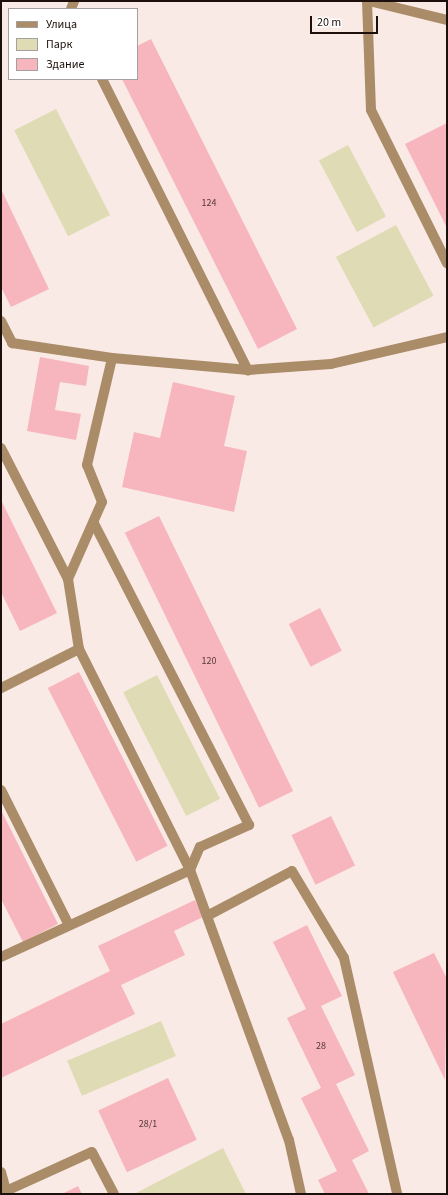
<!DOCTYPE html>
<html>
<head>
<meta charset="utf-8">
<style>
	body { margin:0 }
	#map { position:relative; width:448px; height:1195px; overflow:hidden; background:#faeae5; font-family:"Source Sans 3",sans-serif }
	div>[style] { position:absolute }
	.green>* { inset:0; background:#dfdbb5; transform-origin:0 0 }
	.building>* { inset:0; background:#f7b5be; transform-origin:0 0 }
	.minor>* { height:10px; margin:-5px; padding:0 5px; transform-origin:5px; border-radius:5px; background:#aa8c68 }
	span { translate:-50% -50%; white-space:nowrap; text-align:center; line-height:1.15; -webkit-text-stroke:4px #fff; paint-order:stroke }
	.number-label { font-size:10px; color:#543938 }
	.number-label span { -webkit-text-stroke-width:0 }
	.frame { position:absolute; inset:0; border:2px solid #1d100c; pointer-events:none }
	.legend { position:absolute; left:8px; top:8px; width:130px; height:72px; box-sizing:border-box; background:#fff; border:1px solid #a59f9e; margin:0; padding:5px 7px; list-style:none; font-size:12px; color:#1d100c }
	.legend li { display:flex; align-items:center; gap:8px; height:20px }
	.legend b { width:20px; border:1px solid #a59f9e }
	.scale { position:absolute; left:310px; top:16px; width:68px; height:18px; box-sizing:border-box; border:2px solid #1d100c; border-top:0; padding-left:5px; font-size:12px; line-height:14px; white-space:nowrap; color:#1d100c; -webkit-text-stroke:3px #fff; paint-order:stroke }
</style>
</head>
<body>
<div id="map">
	<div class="green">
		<i style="left:56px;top:109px;width:119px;height:47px;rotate:63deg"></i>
		<i style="left:348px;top:145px;width:81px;height:33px;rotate:62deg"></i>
		<i style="left:396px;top:225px;width:80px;height:68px;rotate:62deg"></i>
		<i style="left:157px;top:675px;width:139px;height:38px;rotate:63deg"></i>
		<i style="left:161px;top:1021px;width:38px;height:102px;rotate:67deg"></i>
		<i style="clip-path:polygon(223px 1148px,246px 1194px,136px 1194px,136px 1193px)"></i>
	</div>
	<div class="building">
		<i style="clip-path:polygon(151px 39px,297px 329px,258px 349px,122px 79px,137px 79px,137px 46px)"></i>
		<i style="clip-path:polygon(447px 123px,447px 228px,405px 144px)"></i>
		<i style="clip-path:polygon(1px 189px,49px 289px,11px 307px,1px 287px)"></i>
		<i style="clip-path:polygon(40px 357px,89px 366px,86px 386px,60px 382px,55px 410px,81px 414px,76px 440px,27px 431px)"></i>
		<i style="clip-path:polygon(173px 382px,235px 396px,224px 446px,247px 451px,234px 512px,122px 487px,134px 432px,160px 438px)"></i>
		<i style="clip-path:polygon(1px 500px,57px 613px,20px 631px,1px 592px)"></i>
		<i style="left:159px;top:516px;width:306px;height:38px;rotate:64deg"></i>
		<i style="left:320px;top:608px;width:48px;height:35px;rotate:63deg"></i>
		<i style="left:79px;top:672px;width:195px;height:35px;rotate:63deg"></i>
		<i style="clip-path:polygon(1px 810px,58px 924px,23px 942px,1px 899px)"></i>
		<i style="left:331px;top:816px;width:55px;height:44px;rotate:64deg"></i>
		<i style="clip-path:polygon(195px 900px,203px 917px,174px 931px,185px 955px,121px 985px,135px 1014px,1px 1078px,1px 1024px,110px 971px,98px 946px)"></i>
		<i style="clip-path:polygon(307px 925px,342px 996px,321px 1006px,355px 1075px,336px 1084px,369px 1151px,352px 1160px,369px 1194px,325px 1194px,318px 1180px,337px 1171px,301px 1098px,321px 1088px,287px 1018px,306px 1009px,273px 942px)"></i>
		<i style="clip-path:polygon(434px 953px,447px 979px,445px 1080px,393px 972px)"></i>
		<i style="left:168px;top:1078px;width:68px;height:77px;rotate:65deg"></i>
		<i style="clip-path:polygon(78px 1186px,82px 1194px,62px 1194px)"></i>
	</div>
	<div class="minor">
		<i style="left:367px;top:1px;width:109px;rotate:87.9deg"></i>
		<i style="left:371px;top:110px;width:171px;rotate:63.6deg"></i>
		<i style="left:369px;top:1px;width:80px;rotate:13.7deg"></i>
		<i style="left:71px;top:9px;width:9px;rotate:-69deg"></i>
		<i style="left:102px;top:79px;width:326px;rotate:63.4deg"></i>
		<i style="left:1px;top:321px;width:25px;rotate:63deg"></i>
		<i style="left:12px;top:343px;width:101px;rotate:8.5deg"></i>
		<i style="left:112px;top:358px;width:137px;rotate:5deg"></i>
		<i style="left:248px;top:370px;width:83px;rotate:-4.1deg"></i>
		<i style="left:331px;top:364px;width:119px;rotate:-13.1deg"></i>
		<i style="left:1px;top:448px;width:147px;rotate:62.9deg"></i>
		<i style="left:68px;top:579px;width:71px;rotate:81.1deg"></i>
		<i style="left:79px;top:649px;width:87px;rotate:153.4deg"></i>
		<i style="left:68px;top:579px;width:84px;rotate:-66.2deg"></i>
		<i style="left:102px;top:502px;width:40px;rotate:-112deg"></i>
		<i style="left:87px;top:465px;width:110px;rotate:-76.8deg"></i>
		<i style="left:79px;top:649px;width:247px;rotate:63.3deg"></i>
		<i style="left:190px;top:870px;width:288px;rotate:69.9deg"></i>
		<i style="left:289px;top:1140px;width:55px;rotate:77.5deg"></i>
		<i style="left:1px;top:790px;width:151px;rotate:63.3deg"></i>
		<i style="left:207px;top:916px;width:96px;rotate:-27.9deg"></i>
		<i style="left:292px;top:871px;width:101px;rotate:59.1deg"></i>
		<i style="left:344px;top:958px;width:242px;rotate:77.3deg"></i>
		<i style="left:1px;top:957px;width:208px;rotate:-24.7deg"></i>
		<i style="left:190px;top:870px;width:25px;rotate:-67deg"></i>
		<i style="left:200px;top:847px;width:54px;rotate:-24.2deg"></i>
		<i style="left:249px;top:825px;width:339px;rotate:-117.2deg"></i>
		<i style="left:1px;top:1172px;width:23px;rotate:75deg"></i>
		<i style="left:6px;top:1191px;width:94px;rotate:-24.4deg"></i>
		<i style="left:92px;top:1152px;width:47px;rotate:62.4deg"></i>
	</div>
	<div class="number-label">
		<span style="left:209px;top:204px">124</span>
		<span style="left:209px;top:662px">120</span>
		<span style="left:321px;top:1047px">28</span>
		<span style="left:148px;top:1125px">28/1</span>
	</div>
	<div class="frame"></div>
	<ul class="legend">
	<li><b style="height:5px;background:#aa8c68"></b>Улица</li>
	<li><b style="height:11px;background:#dfdbb5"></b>Парк</li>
	<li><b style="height:11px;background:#f7b5be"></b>Здание</li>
	</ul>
	<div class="scale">20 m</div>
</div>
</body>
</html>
